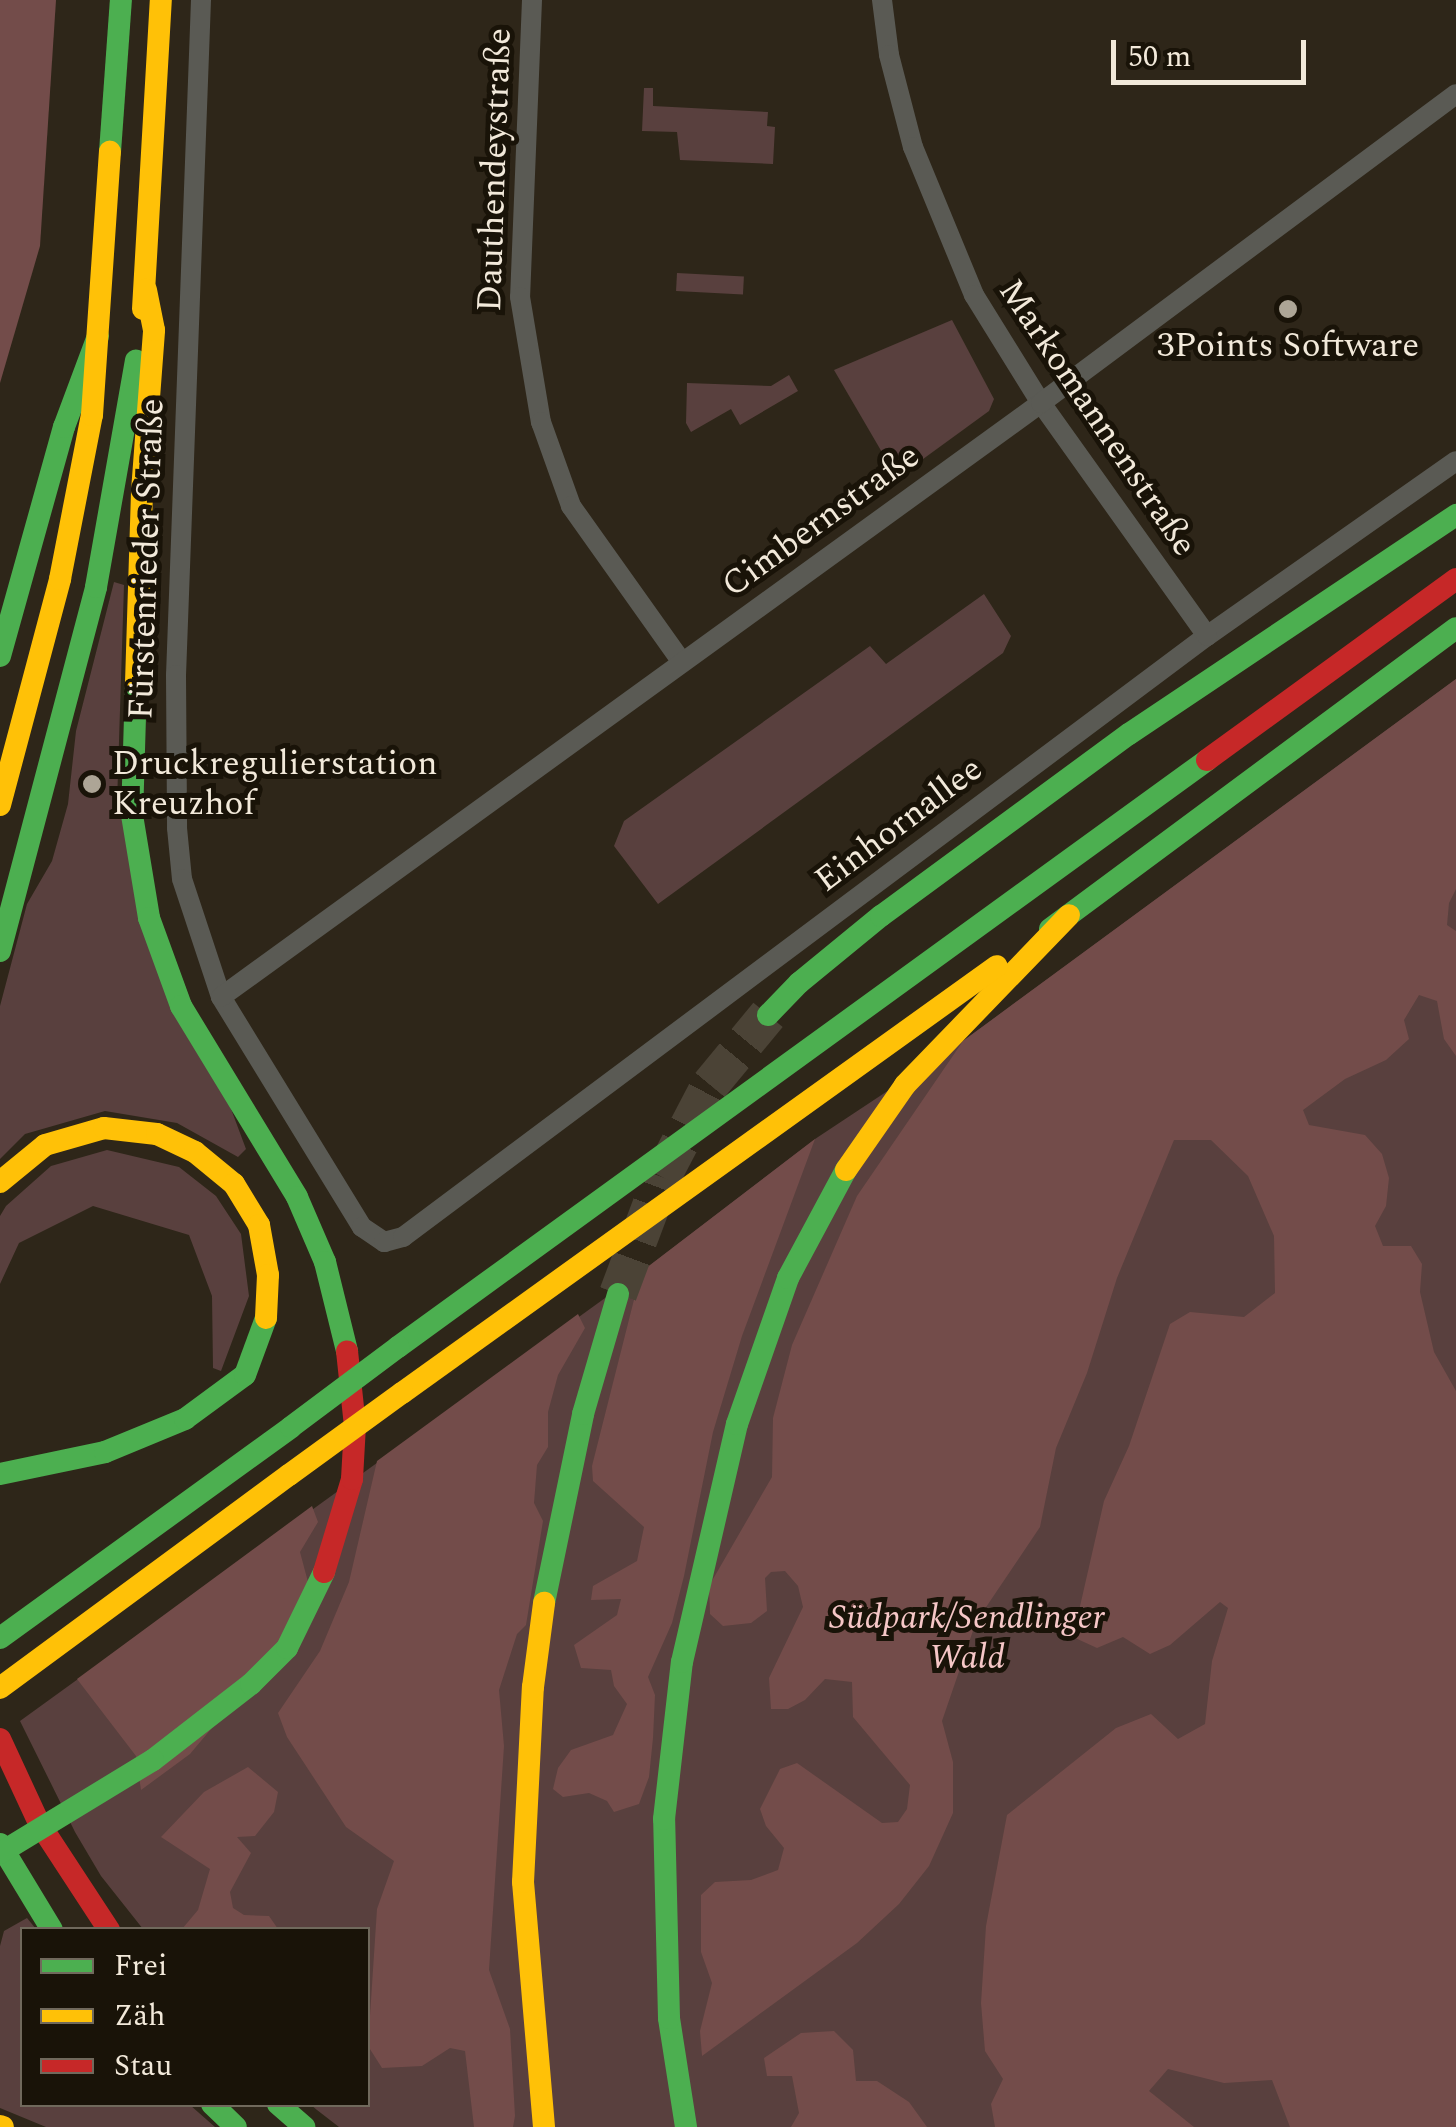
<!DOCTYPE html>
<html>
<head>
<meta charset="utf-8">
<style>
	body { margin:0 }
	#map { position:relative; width:1456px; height:2127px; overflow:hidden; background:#2e2619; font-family:Spectral,serif }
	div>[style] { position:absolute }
	.green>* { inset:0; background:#59403e; transform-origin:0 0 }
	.forest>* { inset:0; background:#734c4a }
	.highway-tunnel>* { height:38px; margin-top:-19px; transform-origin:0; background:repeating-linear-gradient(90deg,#4b4336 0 38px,transparent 0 57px) }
	.street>* { height:20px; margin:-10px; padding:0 10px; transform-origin:10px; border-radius:10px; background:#5a5a54 }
	.fast>* { height:22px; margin:-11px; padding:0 11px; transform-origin:11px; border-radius:11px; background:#4caf50 }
	.slow>* { height:22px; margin:-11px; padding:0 11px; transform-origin:11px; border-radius:11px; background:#ffc107 }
	.jam>* { height:22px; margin:-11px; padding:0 11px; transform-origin:11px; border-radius:11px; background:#c62828 }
	.fast-bridge>* { height:22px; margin:-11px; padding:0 11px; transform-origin:11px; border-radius:11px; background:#4caf50 }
	.slow-bridge>* { height:22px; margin:-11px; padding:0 11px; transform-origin:11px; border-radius:11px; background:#ffc107 }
	.dots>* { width:28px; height:28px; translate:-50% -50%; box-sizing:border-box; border:5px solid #191308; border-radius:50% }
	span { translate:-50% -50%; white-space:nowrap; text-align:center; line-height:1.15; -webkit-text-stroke:10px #191308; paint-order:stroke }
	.street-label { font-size:35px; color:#f2e9da }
	.poi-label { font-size:35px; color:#f2e9da }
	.left { translate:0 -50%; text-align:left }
	.park-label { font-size:35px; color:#f6c7c7; font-style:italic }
	.legend { position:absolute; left:20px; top:1927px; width:350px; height:180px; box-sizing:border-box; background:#191308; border:2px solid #70695c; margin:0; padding:12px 18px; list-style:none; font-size:30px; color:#f2e9da }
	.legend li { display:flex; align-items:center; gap:20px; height:50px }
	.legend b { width:50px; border:2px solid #70695c }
	.scale { position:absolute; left:1111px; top:40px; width:195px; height:45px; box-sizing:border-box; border:5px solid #f2e9da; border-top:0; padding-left:12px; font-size:30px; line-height:35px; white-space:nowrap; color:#f2e9da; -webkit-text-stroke:8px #191308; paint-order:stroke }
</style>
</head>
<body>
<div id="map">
	<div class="green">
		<i style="clip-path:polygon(644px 88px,653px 88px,653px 106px,768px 112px,767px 126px,775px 127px,773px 164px,680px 160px,677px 132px,642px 131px)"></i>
		<i style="left:677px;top:273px;width:67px;height:18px;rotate:3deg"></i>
		<i style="clip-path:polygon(952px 320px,994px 399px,989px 411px,897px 478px,834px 370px)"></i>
		<i style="clip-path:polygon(789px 375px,798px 391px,740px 425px,731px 409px,691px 432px,686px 423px,687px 383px,771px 386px)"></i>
		<i style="clip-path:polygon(114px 582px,124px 585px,117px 804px,246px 1149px,238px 1157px,177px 1123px,105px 1111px,25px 1134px,0 1159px,0 1006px,27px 904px,52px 861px,68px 804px,76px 731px)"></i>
		<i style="clip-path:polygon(984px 594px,1011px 636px,1003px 653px,658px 904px,614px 846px,624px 821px,870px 646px,886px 664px)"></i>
		<i style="clip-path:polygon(1456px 679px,1456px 2127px,339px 2127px,317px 2110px,311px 2105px,368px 2104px,368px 1930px,143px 1929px,101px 1876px,75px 1832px,20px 1721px,641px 1272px,815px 1139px,963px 1041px)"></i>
		<i style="clip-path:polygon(107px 1150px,179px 1167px,216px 1196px,241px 1234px,249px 1296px,221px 1371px,213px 1368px,212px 1296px,189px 1235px,93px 1206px,19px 1243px,0 1284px,0 1216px,6px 1206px,51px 1166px)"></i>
		<i style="clip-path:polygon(27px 1918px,36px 1929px,22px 1930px,22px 2104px,190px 2105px,215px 2127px,46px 2127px,0 2108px,0 1946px,4px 1931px)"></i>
	</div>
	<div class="forest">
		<i style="clip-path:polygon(0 0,56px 0,40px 246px,0 383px)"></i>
		<i style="clip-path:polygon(1456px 679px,1456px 889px,1449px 903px,1447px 925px,1456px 931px,1456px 1056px,1444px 1039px,1437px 1001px,1419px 995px,1404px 1020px,1409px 1039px,1386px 1060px,1345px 1079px,1303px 1110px,1309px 1125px,1365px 1135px,1382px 1154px,1389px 1178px,1386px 1206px,1375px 1226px,1383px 1246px,1411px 1246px,1422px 1264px,1420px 1292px,1434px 1352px,1456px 1391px,1456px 2127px,1290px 2127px,1272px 2080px,1224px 2083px,1168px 2069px,1149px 2091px,1194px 2127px,995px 2127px,991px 2104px,1003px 2079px,985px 2051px,981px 2003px,986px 1926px,1007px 1815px,1116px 1728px,1151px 1714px,1178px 1739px,1205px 1724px,1212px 1661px,1228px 1608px,1220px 1602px,1170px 1645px,1150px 1654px,1123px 1637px,1097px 1648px,1073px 1637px,1104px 1501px,1129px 1446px,1170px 1324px,1190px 1312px,1244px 1317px,1275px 1293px,1274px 1236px,1248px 1176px,1211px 1140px,1174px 1140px,1117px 1278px,1087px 1373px,1056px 1448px,1040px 1527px,976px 1622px,942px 1721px,953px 1762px,953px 1813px,929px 1866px,899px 1904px,857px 1943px,702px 2056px,700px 2031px,712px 1983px,701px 1952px,701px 1895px,715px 1882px,751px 1880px,778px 1870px,784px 1848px,766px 1826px,760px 1809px,780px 1769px,797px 1763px,882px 1823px,898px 1822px,907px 1809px,910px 1785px,853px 1717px,852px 1682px,825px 1679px,805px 1700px,788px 1709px,771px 1709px,769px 1678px,803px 1607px,798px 1586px,785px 1571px,771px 1572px,765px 1578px,767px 1611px,751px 1623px,723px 1626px,710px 1614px,709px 1586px,772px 1477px,773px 1418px,792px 1345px,857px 1196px,963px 1041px)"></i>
		<i style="clip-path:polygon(815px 1139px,742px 1336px,713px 1432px,684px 1576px,672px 1623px,648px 1677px,655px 1695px,653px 1738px,649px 1777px,639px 1804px,614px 1812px,607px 1801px,589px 1793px,563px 1797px,553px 1789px,558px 1768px,571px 1750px,613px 1735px,627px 1704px,614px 1686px,611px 1670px,581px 1668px,574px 1645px,617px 1615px,621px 1599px,591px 1600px,593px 1586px,637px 1561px,644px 1527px,593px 1481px,592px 1466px,641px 1272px)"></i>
		<i style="clip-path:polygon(578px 1314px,585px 1328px,558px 1375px,548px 1412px,548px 1447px,537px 1465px,534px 1503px,543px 1521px,526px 1625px,517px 1634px,499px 1690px,504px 1746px,489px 1970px,510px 2029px,515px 2116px,513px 2127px,474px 2127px,465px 2051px,450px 2048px,422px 2066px,382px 2068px,368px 2046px,377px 1909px,394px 1861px,346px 1827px,287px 1737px,278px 1713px,320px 1651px,349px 1582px,377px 1461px)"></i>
		<i style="clip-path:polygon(312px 1506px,318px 1522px,300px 1552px,308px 1582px,281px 1646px,190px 1754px,141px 1790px,136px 1756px,77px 1679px)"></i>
		<i style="clip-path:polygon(248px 1767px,278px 1792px,274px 1812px,255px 1836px,237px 1837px,251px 1853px,230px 1892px,233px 1908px,244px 1915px,269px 1916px,278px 1929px,182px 1929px,198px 1910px,210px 1869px,161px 1837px,204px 1792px)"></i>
		<i style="clip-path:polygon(834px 2031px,853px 2050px,856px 2081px,877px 2081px,909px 2102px,927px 2127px,791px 2127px,799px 2113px,792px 2076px,767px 2076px,764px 2058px,801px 2033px)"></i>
	</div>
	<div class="highway-tunnel">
		<i style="left:618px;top:1294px;width:125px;rotate:-69.4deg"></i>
		<i style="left:662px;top:1177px;width:104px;rotate:-62.4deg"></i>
		<i style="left:710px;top:1085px;width:91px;rotate:-50.4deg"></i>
	</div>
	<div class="street">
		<i style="left:201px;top:0;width:675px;rotate:92.12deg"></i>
		<i style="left:176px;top:675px;width:153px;rotate:89.6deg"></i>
		<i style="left:177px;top:828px;width:51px;rotate:84.4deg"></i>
		<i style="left:182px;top:879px;width:124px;rotate:71.7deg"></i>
		<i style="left:221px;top:997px;width:270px;rotate:58.5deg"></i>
		<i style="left:362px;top:1227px;width:27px;rotate:34deg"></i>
		<i style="left:384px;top:1242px;width:20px;rotate:-15deg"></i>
		<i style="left:403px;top:1237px;width:1004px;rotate:-36.78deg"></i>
		<i style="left:1207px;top:636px;width:304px;rotate:-35.1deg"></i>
		<i style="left:532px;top:0;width:297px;rotate:92.3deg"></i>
		<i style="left:520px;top:297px;width:127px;rotate:80.5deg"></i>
		<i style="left:541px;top:422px;width:89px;rotate:70.3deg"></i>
		<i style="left:571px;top:506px;width:190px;rotate:54.6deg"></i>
		<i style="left:882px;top:0;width:55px;rotate:82.7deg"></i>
		<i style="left:889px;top:55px;width:95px;rotate:75.4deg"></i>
		<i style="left:913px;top:147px;width:160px;rotate:67.6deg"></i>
		<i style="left:974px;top:295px;width:127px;rotate:58.2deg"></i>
		<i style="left:1041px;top:403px;width:286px;rotate:54.5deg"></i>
		<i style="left:221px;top:997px;width:1013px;rotate:-35.92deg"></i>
		<i style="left:1041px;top:403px;width:517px;rotate:-36.67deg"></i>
	</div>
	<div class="fast">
		<i style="left:110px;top:152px;width:152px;rotate:-85.9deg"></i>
		<i style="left:0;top:656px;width:238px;rotate:-74.4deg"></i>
		<i style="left:64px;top:427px;width:97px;rotate:-69.5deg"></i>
		<i style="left:136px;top:683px;width:132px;rotate:91.7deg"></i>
		<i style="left:132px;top:815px;width:104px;rotate:80.6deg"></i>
		<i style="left:149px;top:918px;width:94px;rotate:70deg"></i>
		<i style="left:181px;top:1006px;width:223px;rotate:58.7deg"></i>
		<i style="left:297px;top:1197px;width:71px;rotate:66.7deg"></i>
		<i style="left:325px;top:1262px;width:92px;rotate:76.1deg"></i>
		<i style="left:1050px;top:929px;width:505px;rotate:-36.55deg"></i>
		<i style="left:0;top:951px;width:376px;rotate:-75.2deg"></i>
		<i style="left:96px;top:587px;width:230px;rotate:-80deg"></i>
		<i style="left:768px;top:1015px;width:45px;rotate:-45.9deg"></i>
		<i style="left:799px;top:983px;width:106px;rotate:-39.3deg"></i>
		<i style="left:881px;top:916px;width:308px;rotate:-36.3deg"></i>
		<i style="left:1129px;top:734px;width:394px;rotate:-33.8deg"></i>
		<i style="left:398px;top:1347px;width:1000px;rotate:-35.96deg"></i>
		<i style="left:0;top:1474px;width:107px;rotate:-11.8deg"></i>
		<i style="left:105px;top:1452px;width:87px;rotate:-22.4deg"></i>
		<i style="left:185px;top:1419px;width:74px;rotate:-36.3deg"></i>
		<i style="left:245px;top:1375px;width:61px;rotate:-69.8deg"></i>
		<i style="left:544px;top:1603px;width:193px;rotate:-78.3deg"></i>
		<i style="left:583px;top:1414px;width:125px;rotate:-73.7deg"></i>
		<i style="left:0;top:1638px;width:359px;rotate:-35.9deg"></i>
		<i style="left:153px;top:1760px;width:124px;rotate:-37.8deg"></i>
		<i style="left:251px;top:1684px;width:51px;rotate:-45deg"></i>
		<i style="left:287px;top:1648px;width:85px;rotate:-64deg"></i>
		<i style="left:0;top:1844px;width:100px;rotate:58.8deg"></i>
		<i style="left:212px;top:2104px;width:33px;rotate:44deg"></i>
		<i style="left:278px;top:2104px;width:35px;rotate:41deg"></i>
		<i style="left:686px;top:2127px;width:110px;rotate:-98.9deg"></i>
		<i style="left:669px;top:2018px;width:199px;rotate:-91.4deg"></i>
		<i style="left:664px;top:1819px;width:158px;rotate:-83.5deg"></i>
		<i style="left:682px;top:1662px;width:244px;rotate:-77deg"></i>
		<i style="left:737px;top:1424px;width:155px;rotate:-70.7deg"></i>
		<i style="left:788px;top:1278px;width:123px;rotate:-61.8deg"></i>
	</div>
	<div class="slow">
		<i style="left:143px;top:309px;width:310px;rotate:-86.7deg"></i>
		<i style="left:136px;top:683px;width:192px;rotate:-88.2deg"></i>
		<i style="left:142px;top:491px;width:161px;rotate:-85.7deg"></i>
		<i style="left:154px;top:330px;width:41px;rotate:-101.3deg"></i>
		<i style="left:0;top:805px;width:234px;rotate:-75.1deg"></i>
		<i style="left:60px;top:579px;width:167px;rotate:-79deg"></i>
		<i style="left:92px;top:415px;width:264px;rotate:-86.1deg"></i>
		<i style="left:846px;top:1170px;width:103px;rotate:-55.2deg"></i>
		<i style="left:905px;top:1085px;width:236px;rotate:-46deg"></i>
		<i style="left:0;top:1182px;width:58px;rotate:-39.4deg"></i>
		<i style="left:45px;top:1145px;width:61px;rotate:-16.1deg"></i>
		<i style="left:104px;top:1128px;width:53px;rotate:6.5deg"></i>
		<i style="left:157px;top:1134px;width:42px;rotate:25.3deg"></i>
		<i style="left:195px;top:1152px;width:50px;rotate:39.4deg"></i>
		<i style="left:234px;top:1184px;width:48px;rotate:58.6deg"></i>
		<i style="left:259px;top:1225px;width:51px;rotate:79.8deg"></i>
		<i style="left:268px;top:1275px;width:43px;rotate:92.7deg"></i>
		<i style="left:402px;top:1393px;width:732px;rotate:-35.67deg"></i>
		<i style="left:0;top:1688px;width:359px;rotate:-36.4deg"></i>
		<i style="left:0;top:2126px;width:3px;rotate:18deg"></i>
		<i style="left:544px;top:2127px;width:246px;rotate:-94.9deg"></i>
		<i style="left:523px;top:1882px;width:195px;rotate:-87.1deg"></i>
		<i style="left:533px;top:1687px;width:85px;rotate:-82.5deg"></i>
	</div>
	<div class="jam">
		<i style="left:1207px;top:760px;width:308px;rotate:-36deg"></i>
		<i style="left:324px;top:1572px;width:97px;rotate:-73.2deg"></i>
		<i style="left:352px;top:1479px;width:53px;rotate:-86.8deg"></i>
		<i style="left:355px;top:1426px;width:75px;rotate:-96.1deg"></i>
		<i style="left:0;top:1739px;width:93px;rotate:65.1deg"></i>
		<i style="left:39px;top:1823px;width:128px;rotate:56.8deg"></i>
	</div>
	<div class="fast-bridge">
		<i style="left:291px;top:1427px;width:134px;rotate:-36.8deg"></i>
		<i style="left:0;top:1853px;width:179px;rotate:-31.3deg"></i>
	</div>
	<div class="slow-bridge">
		<i style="left:289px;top:1475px;width:140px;rotate:-36deg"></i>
	</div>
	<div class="dots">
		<i style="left:1288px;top:309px;background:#ada596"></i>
		<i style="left:92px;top:784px;background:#ada596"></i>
	</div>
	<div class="street-label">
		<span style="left:495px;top:170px;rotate:-88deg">Dauthendeystraße</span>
		<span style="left:1097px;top:418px;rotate:56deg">Markomannenstraße</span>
		<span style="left:821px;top:521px;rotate:-36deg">Cimbernstraße</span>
		<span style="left:147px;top:559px;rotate:-88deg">Fürstenrieder Straße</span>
		<span style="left:899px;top:825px;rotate:-37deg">Einhornallee</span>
	</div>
	<div class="poi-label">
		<span style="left:1288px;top:346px">3Points Software</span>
		<span class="left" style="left:112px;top:784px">Druckregulierstation<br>Kreuzhof</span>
	</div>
	<div class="park-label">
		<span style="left:967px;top:1638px">Südpark/Sendlinger<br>Wald</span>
	</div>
	<ul class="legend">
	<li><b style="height:12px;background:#4caf50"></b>Frei</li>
	<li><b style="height:12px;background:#ffc107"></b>Zäh</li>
	<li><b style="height:12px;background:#c62828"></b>Stau</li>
	</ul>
	<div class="scale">50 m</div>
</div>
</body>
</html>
